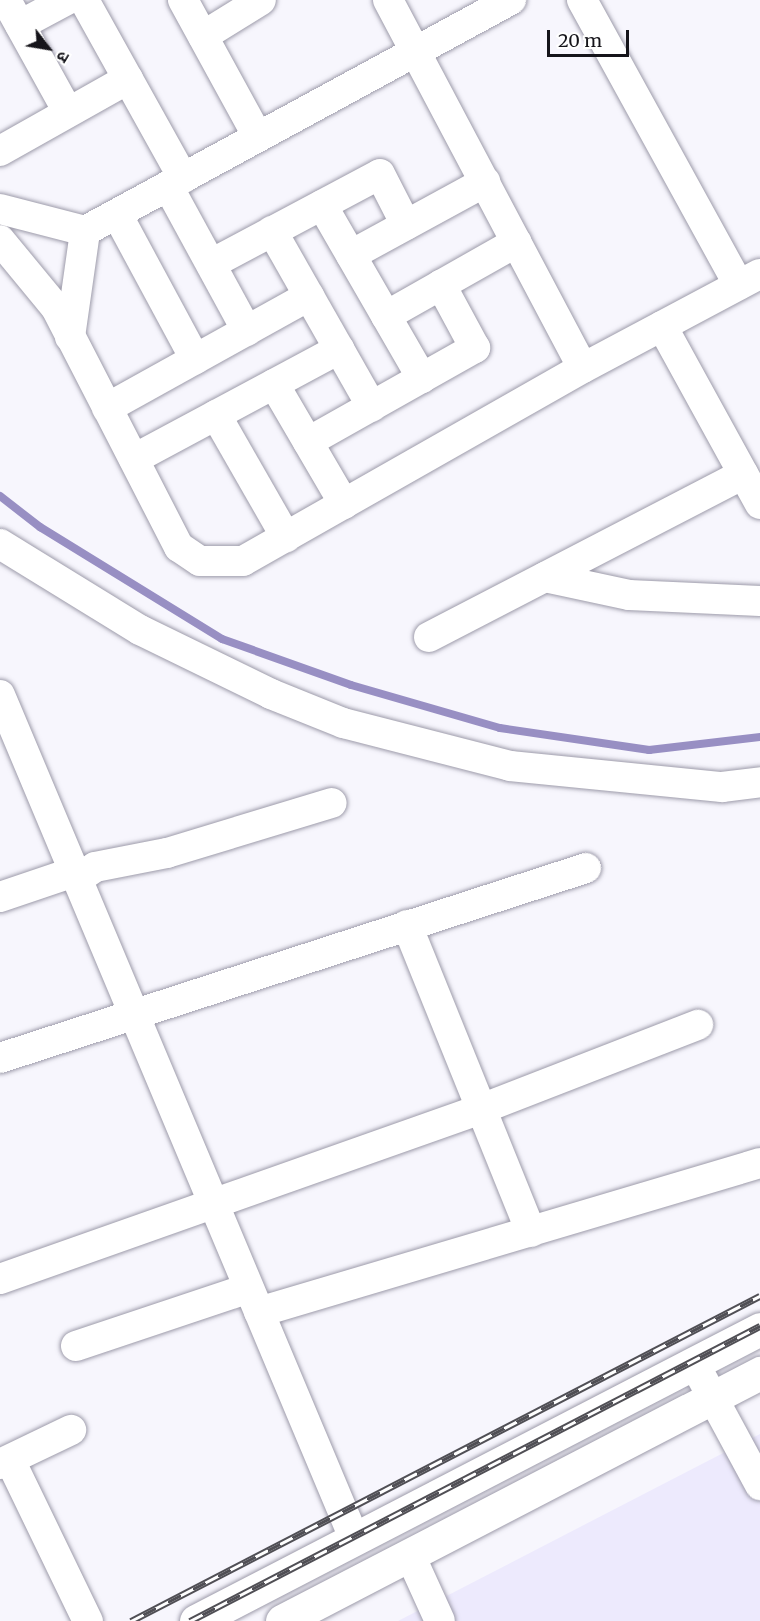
<!DOCTYPE html>
<html>
<head>
<meta charset="utf-8">
<style>
	body { margin:0 }
	#map { position:relative; width:760px; height:1621px; overflow:hidden; background:#f7f6fd; font-family:Merriweather,"Noto Sans Devanagari",serif }
	div>[style] { position:absolute }
	.built>* { inset:0; background:#edeafd }
	.stream>* { height:8px; margin:-4px; padding:0 4px; transform-origin:4px; border-radius:4px; background:#988fc3 }
	.roads { filter:drop-shadow(0 0 2px #9d9baa) drop-shadow(0 0 2px #9d9baa) }
	.minor>* { height:30px; margin:-15px; padding:0 15px; transform-origin:15px; border-radius:15px; background:#fff }
	.primary>* { height:33px; margin:-16.5px; padding:0 16.5px; transform-origin:16.5px; border-radius:16.5px; background:#fff }
	.rail>* { height:7px; margin-top:-3.5px; transform-origin:0; background:repeating-linear-gradient(90deg,#fff 0 14px,#504f55 0 28px); box-sizing:border-box; border-block:2px solid #504f55 }
	span { translate:-50% -50%; white-space:nowrap; text-align:center; line-height:1.15; -webkit-text-stroke:5px #fff; paint-order:stroke }
	.north { position:absolute; left:18px; top:18px; width:60px; height:60px; -webkit-text-stroke:4px #fff; paint-order:stroke; rotate:121deg; font-size:16px; font-weight:700; line-height:24px; text-align:center; color:#15141a }
	.north::after { content:''; display:block; margin:auto; width:21px; height:27px; background:#15141a; clip-path:polygon(50% 0,100% 100%,50% 72%,0 100%) }
	.scale { position:absolute; left:547px; top:30px; width:82px; height:27px; box-sizing:border-box; border:3px solid #15141a; border-top:0; padding-left:8px; font-size:18px; line-height:21px; white-space:nowrap; color:#15141a; -webkit-text-stroke:4px #fff; paint-order:stroke }
</style>
</head>
<body>
<div id="map">
	<div class="built">
		<i style="clip-path:polygon(760px 1434px,760px 1621px,398px 1621px)"></i>
	</div>
	<div class="stream">
		<i style="left:0;top:496px;width:51px;rotate:37.8deg"></i>
		<i style="left:40px;top:527px;width:214px;rotate:31.6deg"></i>
		<i style="left:222px;top:639px;width:137px;rotate:19.6deg"></i>
		<i style="left:351px;top:685px;width:155px;rotate:16.1deg"></i>
		<i style="left:500px;top:728px;width:151px;rotate:8.4deg"></i>
		<i style="left:649px;top:750px;width:112px;rotate:-6.7deg"></i>
	</div>
	<div class="roads">
		<div class="minor">
			<i style="left:6px;top:0;width:128px;rotate:61deg"></i>
			<i style="left:84px;top:0;width:204px;rotate:60.9deg"></i>
			<i style="left:183px;top:0;width:156px;rotate:61.3deg"></i>
			<i style="left:388px;top:0;width:416px;rotate:62.1deg"></i>
			<i style="left:582px;top:0;width:325px;rotate:61.2deg"></i>
			<i style="left:20px;top:25px;width:53px;rotate:-28deg"></i>
			<i style="left:203px;top:36px;width:68px;rotate:-31.8deg"></i>
			<i style="left:0;top:151px;width:147px;rotate:-29.4deg"></i>
			<i style="left:168px;top:186px;width:165px;rotate:61.4deg"></i>
			<i style="left:322px;top:205px;width:200px;rotate:60deg"></i>
			<i style="left:0;top:209px;width:88px;rotate:14.5deg"></i>
			<i style="left:85px;top:231px;width:485px;rotate:-28.5deg"></i>
			<i style="left:117px;top:214px;width:165px;rotate:61.7deg"></i>
			<i style="left:272px;top:231px;width:202px;rotate:60.4deg"></i>
			<i style="left:0;top:240px;width:88px;rotate:50.5deg"></i>
			<i style="left:56px;top:308px;width:269px;rotate:62.8deg"></i>
			<i style="left:179px;top:547px;width:25px;rotate:34deg"></i>
			<i style="left:200px;top:561px;width:43px"></i>
			<i style="left:243px;top:561px;width:391px;rotate:-29.6deg"></i>
			<i style="left:583px;top:368px;width:200px;rotate:-28deg"></i>
			<i style="left:351px;top:255px;width:153px;rotate:-28.6deg"></i>
			<i style="left:211px;top:264px;width:191px;rotate:-28deg"></i>
			<i style="left:380px;top:174px;width:57px;rotate:63deg"></i>
			<i style="left:386px;top:316px;width:150px;rotate:-29.5deg"></i>
			<i style="left:662px;top:326px;width:203px;rotate:61.2deg"></i>
			<i style="left:70px;top:337px;width:107px;rotate:-81.9deg"></i>
			<i style="left:274px;top:384px;width:139px;rotate:59.7deg"></i>
			<i style="left:107px;top:408px;width:231px;rotate:-29deg"></i>
			<i style="left:216px;top:415px;width:141px;rotate:60.2deg"></i>
			<i style="left:308px;top:442px;width:192px;rotate:-29.4deg"></i>
			<i style="left:475px;top:348px;width:72px;rotate:-118.4deg"></i>
			<i style="left:134px;top:459px;width:233px;rotate:-28.2deg"></i>
			<i style="left:0;top:544px;width:164px;rotate:31.6deg"></i>
			<i style="left:140px;top:630px;width:146px;rotate:26deg"></i>
			<i style="left:271px;top:694px;width:78px;rotate:21.9deg"></i>
			<i style="left:343px;top:723px;width:172px;rotate:14.4deg"></i>
			<i style="left:510px;top:766px;width:213px;rotate:5.7deg"></i>
			<i style="left:722px;top:787px;width:38px;rotate:-7deg"></i>
			<i style="left:545px;top:577px;width:86px;rotate:12.1deg"></i>
			<i style="left:629px;top:595px;width:131px;rotate:2.6deg"></i>
			<i style="left:429px;top:637px;width:354px;rotate:-27.4deg"></i>
			<i style="left:0;top:695px;width:914px;rotate:67.22deg"></i>
			<i style="left:78px;top:879px;width:21px;rotate:-35deg"></i>
			<i style="left:95px;top:867px;width:73px;rotate:-11deg"></i>
			<i style="left:167px;top:853px;width:172px;rotate:-16.9deg"></i>
			<i style="left:0;top:897px;width:78px;rotate:-18.7deg"></i>
			<i style="left:407px;top:925px;width:331px;rotate:68deg"></i>
			<i style="left:0;top:1058px;width:616px;rotate:-17.96deg"></i>
			<i style="left:0;top:1279px;width:510px;rotate:-19.46deg"></i>
			<i style="left:481px;top:1109px;width:233px;rotate:-21.2deg"></i>
			<i style="left:259px;top:1312px;width:523px;rotate:-16.56deg"></i>
			<i style="left:76px;top:1346px;width:182px;rotate:-18.5deg"></i>
			<i style="left:694px;top:1363px;width:139px;rotate:61.6deg"></i>
			<i style="left:10px;top:1460px;width:179px;rotate:64.2deg"></i>
			<i style="left:0;top:1464px;width:79px;rotate:-25.6deg"></i>
			<i style="left:410px;top:1555px;width:72px;rotate:65.6deg"></i>
		</div>
		<div class="primary">
			<i style="left:196px;top:1621px;width:635px;rotate:-27.37deg"></i>
			<i style="left:282px;top:1621px;width:539px;rotate:-27.42deg"></i>
		</div>
	</div>
	<div class="rail">
		<i style="left:131px;top:1621px;width:708px;rotate:-27.33deg"></i>
		<i style="left:190px;top:1621px;width:642px;rotate:-27.36deg"></i>
	</div>
	<div class="north">उ</div>
	<div class="scale">20 m</div>
</div>
</body>
</html>
